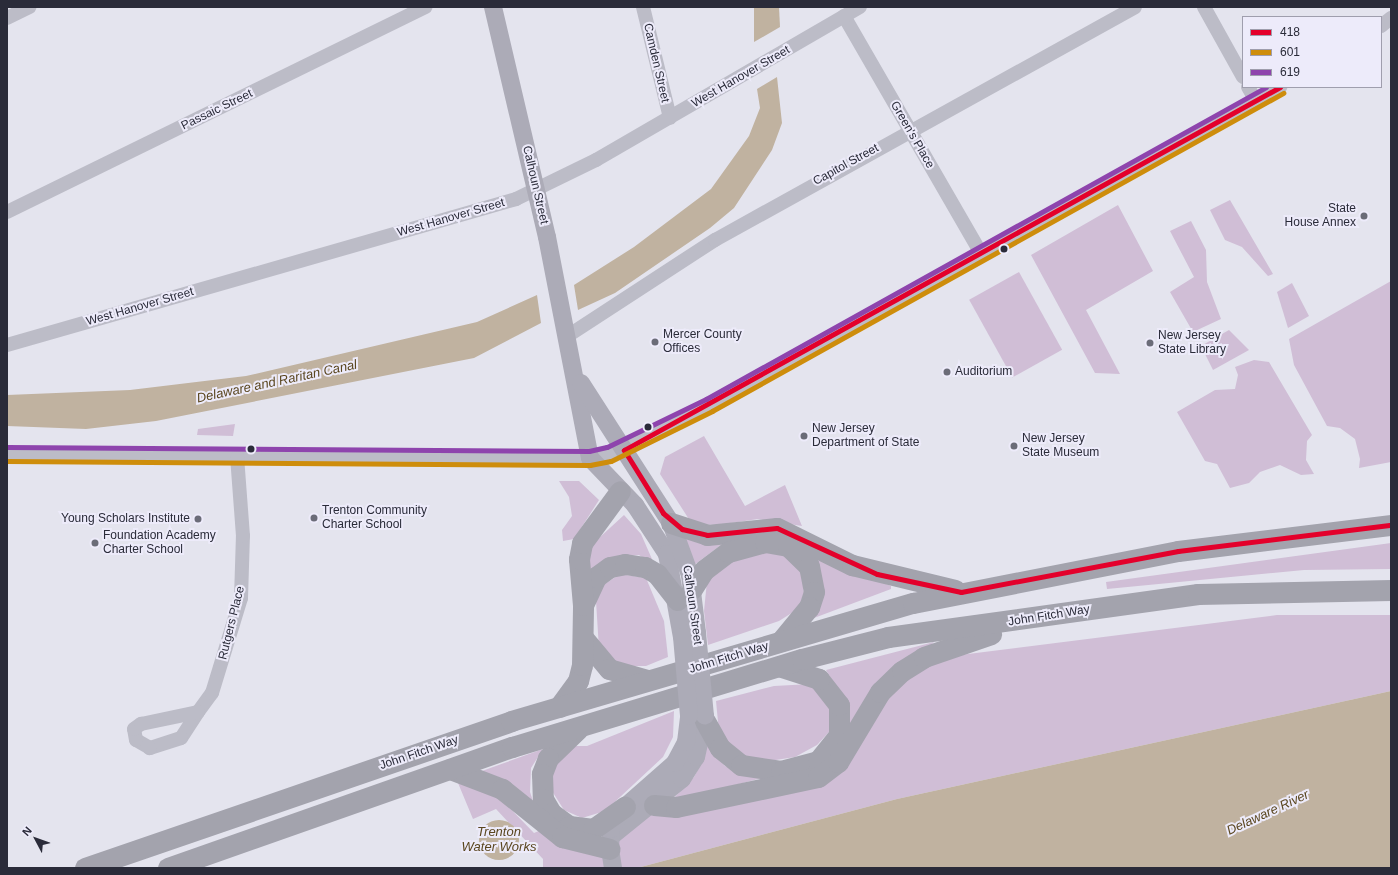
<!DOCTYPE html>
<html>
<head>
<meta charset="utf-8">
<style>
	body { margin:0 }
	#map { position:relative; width:1398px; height:875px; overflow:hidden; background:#e4e4ee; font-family:Helvetica,sans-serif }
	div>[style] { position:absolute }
	.green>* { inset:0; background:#d0bed6; transform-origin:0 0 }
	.water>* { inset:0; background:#c0b2a0 }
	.round { border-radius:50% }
	.minor>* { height:14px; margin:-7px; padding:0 7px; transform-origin:7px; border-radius:7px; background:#bcbcc7 }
	.major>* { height:18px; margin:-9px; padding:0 9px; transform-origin:9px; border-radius:9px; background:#acabb7 }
	.highway>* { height:21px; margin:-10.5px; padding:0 10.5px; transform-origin:10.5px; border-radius:10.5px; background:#a3a3ad }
	.major-bridge>* { height:18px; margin:-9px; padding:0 9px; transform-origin:9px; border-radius:9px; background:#acabb7 }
	.bus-1>* { height:5px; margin:-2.5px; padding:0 2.5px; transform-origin:2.5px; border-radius:2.5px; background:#e4002b }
	.bus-2>* { height:5px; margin:-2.5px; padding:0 2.5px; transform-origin:2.5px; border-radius:2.5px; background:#ce8d0b }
	.bus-3>* { height:5px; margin:-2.5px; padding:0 2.5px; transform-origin:2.5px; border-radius:2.5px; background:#8e44ad }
	.dots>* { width:11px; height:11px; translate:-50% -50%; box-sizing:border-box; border:2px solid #edebfa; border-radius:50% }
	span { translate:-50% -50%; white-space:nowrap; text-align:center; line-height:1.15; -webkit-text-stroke:4px #edebfa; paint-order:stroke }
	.street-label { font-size:12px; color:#2a2b39 }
	.poi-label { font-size:12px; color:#2a2b39 }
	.right { translate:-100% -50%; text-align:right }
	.left { translate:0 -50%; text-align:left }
	.water-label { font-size:13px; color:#5a461f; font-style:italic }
	.frame { position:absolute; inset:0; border:8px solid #2a2b39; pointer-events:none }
	.legend { position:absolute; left:1242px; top:16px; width:140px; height:72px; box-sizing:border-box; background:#edebfa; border:1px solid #9f9ead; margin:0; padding:5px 7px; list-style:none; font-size:12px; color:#2a2b39 }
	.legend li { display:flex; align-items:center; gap:8px; height:20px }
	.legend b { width:20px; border:1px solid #9f9ead }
	.north { position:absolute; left:16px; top:819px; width:40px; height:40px; -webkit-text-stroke:3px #edebfa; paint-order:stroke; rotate:311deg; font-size:11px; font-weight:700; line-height:16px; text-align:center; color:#2a2b39 }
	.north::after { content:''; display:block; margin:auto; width:14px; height:18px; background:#2a2b39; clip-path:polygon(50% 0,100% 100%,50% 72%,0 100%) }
</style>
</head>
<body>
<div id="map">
	<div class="green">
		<i style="clip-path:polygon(1230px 200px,1273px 274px,1268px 276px,1242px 247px,1225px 240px,1210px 210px)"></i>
		<i style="clip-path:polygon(1118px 205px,1153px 271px,1086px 310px,1120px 374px,1095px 373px,1031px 255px)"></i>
		<i style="clip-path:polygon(1191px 221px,1206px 250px,1207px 282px,1221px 319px,1193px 332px,1170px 292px,1194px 277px,1170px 231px)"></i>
		<i style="left:1019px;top:272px;width:89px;height:57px;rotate:61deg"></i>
		<i style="clip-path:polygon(1391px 281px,1391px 462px,1359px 468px,1360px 459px,1355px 439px,1340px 428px,1327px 426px,1294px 365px,1289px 339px)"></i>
		<i style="clip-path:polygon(1292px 283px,1309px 316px,1288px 328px,1277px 292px)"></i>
		<i style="clip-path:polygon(1229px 330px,1249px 350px,1213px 370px,1201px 346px)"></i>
		<i style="clip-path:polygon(1254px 360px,1269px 362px,1312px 435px,1307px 441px,1306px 460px,1314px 474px,1301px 475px,1280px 465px,1260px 472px,1249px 483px,1230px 488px,1217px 464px,1205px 461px,1177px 412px,1215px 390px,1235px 389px,1238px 375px,1235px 367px)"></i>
		<i style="clip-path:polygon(235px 424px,233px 436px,197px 435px,198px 429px)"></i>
		<i style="clip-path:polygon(704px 436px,745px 506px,785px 485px,802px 526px,758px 519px,718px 525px,692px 524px,660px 474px,665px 457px)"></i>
		<i style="clip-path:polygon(559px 481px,579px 481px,599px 500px,574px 539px,563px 541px,562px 530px,572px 516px,569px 497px)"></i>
		<i style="clip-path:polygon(624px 515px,641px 534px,655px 566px,639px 555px,615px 557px,583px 583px,586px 550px)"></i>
		<i style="clip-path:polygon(683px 537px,725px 542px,694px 565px)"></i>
		<i style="clip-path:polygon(1391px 543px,1391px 569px,1304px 570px,1107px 589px,1106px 582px)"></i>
		<i style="clip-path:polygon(774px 549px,791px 558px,802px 573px,804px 593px,798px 609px,779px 621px,708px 645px,704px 611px,707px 581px,726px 559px)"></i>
		<i style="clip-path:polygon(807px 552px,891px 586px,891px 589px,814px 618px)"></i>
		<i style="clip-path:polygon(620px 574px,646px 578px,664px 621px,668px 657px,646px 666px,620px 666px,599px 649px,596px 601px,602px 586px)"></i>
		<i style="clip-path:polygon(1277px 615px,1391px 615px,1391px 691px,897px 799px,637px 868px,543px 868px,543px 859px,496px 809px,473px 819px,458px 783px,495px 793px,534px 833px,541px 830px,591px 848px,658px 810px,852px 757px,903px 675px,952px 656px)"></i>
		<i style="clip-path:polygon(934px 642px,845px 736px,841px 695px,826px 670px)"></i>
		<i style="clip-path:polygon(811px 684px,832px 711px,829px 732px,817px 745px,795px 757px,763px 762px,736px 753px,719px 732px,716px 701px,774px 686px)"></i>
		<i style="clip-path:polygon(674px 711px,673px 737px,663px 757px,605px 811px,582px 818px,564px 810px,552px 791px,552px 774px,559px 758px,576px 746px,587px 746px)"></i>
		<i style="clip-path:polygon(706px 743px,725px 766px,762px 778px,670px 802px,694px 777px,705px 756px)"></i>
		<i style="clip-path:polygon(543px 749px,531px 768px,530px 792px,536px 810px,482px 771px)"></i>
	</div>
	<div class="water">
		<i style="clip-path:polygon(754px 7px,779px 7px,780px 27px,754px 42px)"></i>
		<i style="clip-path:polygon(777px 77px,782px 123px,772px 150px,734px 208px,710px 228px,615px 293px,578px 310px,574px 285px,634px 247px,711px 189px,749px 136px,760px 108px,757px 89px)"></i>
		<i style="clip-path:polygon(537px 295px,541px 323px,474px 358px,156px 421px,86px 429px,7px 426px,7px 395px,130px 390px,246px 376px,477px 322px)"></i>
		<i style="clip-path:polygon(1391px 691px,1391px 868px,637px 868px,897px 799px)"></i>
		<i class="round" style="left:479px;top:820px;width:40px;height:40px"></i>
	</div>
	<div class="minor">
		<i style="left:643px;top:7px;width:114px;rotate:76.3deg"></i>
		<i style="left:1204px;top:7px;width:80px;rotate:60.9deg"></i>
		<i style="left:844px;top:16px;width:274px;rotate:60deg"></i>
		<i style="left:7px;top:18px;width:25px;rotate:-26deg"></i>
		<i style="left:1381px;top:26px;width:13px;rotate:-39deg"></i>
		<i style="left:1248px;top:87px;width:16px;rotate:60deg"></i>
		<i style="left:7px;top:212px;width:466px;rotate:-26.1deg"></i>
		<i style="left:566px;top:337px;width:178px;rotate:-33.1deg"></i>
		<i style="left:715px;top:240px;width:480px;rotate:-29deg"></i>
		<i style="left:7px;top:345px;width:530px;rotate:-16deg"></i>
		<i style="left:516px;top:199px;width:89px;rotate:-26deg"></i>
		<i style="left:596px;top:160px;width:305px;rotate:-30.1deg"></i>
		<i style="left:7px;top:454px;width:583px;rotate:0.39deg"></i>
		<i style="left:590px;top:458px;width:19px;rotate:-12deg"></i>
		<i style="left:609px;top:454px;width:111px;rotate:-26.1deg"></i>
		<i style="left:709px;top:405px;width:654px;rotate:-29.11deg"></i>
		<i style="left:198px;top:712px;width:24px;rotate:-54deg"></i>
		<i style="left:212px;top:693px;width:99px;rotate:-73deg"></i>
		<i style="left:241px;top:598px;width:62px;rotate:-88.2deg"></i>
		<i style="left:243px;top:536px;width:79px;rotate:-94.3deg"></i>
		<i style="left:198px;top:712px;width:31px;rotate:123deg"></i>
		<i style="left:181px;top:738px;width:33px;rotate:162deg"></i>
		<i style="left:150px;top:748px;width:16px;rotate:-150deg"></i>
		<i style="left:136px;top:740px;width:11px;rotate:-100deg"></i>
		<i style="left:134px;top:729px;width:9px;rotate:-36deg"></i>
		<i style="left:141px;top:724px;width:58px;rotate:-11.9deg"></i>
	</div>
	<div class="major">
		<i style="left:493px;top:7px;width:236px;rotate:76.8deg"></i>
		<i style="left:547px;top:237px;width:225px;rotate:79deg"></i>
		<i style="left:590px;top:458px;width:65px;rotate:46.2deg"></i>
		<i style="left:635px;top:505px;width:59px;rotate:56.9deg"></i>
		<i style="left:667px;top:554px;width:84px;rotate:79.8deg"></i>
		<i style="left:581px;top:383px;width:166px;rotate:57.3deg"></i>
		<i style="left:671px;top:523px;width:55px;rotate:69.9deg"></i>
		<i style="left:690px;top:575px;width:58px;rotate:83.1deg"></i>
		<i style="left:614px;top:834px;width:87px;rotate:-39deg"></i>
		<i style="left:682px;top:779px;width:26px;rotate:-58deg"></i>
		<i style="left:696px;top:757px;width:42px;rotate:-77.6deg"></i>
		<i style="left:613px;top:868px;width:19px;rotate:-99deg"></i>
		<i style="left:610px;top:849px;width:20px;rotate:-87deg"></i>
		<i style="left:611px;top:829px;width:26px;rotate:-58deg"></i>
		<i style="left:625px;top:807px;width:67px;rotate:-41.3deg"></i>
		<i style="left:675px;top:763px;width:24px;rotate:-62deg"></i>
		<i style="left:686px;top:742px;width:26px;rotate:-83deg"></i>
	</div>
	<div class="highway">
		<i style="left:671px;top:523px;width:38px;rotate:18deg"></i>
		<i style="left:707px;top:535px;width:70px;rotate:-5.7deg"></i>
		<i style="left:777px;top:528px;width:84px;rotate:26.3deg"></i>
		<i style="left:852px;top:565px;width:106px;rotate:13.6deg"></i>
		<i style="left:692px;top:589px;width:22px;rotate:-58deg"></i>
		<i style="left:704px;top:570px;width:30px;rotate:-37deg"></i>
		<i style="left:728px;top:552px;width:38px;rotate:-15deg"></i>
		<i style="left:765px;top:542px;width:23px;rotate:10deg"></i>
		<i style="left:788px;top:546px;width:29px;rotate:44deg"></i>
		<i style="left:809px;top:566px;width:26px;rotate:79deg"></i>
		<i style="left:814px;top:592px;width:16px;rotate:108deg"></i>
		<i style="left:809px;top:607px;width:44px;rotate:129.5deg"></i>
		<i style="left:583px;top:605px;width:31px;rotate:-65deg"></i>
		<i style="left:596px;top:577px;width:17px;rotate:-36deg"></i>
		<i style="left:610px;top:567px;width:15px;rotate:-11deg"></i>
		<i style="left:625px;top:564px;width:20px;rotate:9deg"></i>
		<i style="left:645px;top:567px;width:14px;rotate:30deg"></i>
		<i style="left:657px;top:574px;width:33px;rotate:52deg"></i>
		<i style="left:584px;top:639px;width:39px;rotate:50deg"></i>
		<i style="left:609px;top:669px;width:40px;rotate:16deg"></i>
		<i style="left:559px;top:707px;width:32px;rotate:-54deg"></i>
		<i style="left:578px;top:681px;width:16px;rotate:-76deg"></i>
		<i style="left:582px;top:665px;width:60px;rotate:-89deg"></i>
		<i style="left:583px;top:605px;width:46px;rotate:-95deg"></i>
		<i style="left:579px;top:559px;width:16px;rotate:-79deg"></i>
		<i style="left:582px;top:543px;width:64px;rotate:-53.8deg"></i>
		<i style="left:705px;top:721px;width:31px;rotate:61deg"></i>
		<i style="left:720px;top:748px;width:27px;rotate:39deg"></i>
		<i style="left:741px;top:765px;width:40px;rotate:8.5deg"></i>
		<i style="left:781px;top:771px;width:38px;rotate:-15deg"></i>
		<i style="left:818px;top:761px;width:33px;rotate:-51deg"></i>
		<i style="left:839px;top:735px;width:30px;rotate:-90deg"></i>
		<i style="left:839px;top:705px;width:33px;rotate:-128deg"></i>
		<i style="left:819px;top:679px;width:40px;rotate:-162deg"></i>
		<i style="left:578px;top:729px;width:42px;rotate:136deg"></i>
		<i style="left:548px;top:758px;width:17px;rotate:111deg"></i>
		<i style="left:542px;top:774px;width:25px;rotate:88deg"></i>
		<i style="left:543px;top:799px;width:16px;rotate:60deg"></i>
		<i style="left:551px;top:813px;width:22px;rotate:36deg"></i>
		<i style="left:569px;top:826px;width:24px;rotate:7deg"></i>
		<i style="left:593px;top:829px;width:39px;rotate:-35deg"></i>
		<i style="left:450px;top:769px;width:56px;rotate:21deg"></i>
		<i style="left:502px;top:789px;width:77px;rotate:38.7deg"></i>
		<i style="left:562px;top:837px;width:49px;rotate:14deg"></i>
		<i style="left:654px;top:805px;width:22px;rotate:5deg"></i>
		<i style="left:676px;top:807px;width:145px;rotate:-11.9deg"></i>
		<i style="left:818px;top:777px;width:25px;rotate:-37deg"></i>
		<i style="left:838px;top:762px;width:82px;rotate:-59deg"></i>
		<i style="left:880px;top:692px;width:30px;rotate:-44deg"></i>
		<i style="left:902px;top:671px;width:26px;rotate:-32deg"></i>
		<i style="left:924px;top:657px;width:71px;rotate:-18.9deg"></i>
		<i style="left:85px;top:868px;width:451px;rotate:-19deg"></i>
		<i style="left:511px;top:721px;width:419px;rotate:-16.4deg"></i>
		<i style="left:913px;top:603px;width:270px;rotate:-11.1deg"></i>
		<i style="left:1178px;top:551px;width:215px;rotate:-7deg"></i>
		<i style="left:168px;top:868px;width:365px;rotate:-19.4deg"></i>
		<i style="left:512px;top:747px;width:303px;rotate:-16.9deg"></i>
		<i style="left:802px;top:659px;width:89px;rotate:-14.3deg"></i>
		<i style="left:888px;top:637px;width:313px;rotate:-7.9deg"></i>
		<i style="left:1198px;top:594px;width:193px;rotate:-1.2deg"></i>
	</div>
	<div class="major-bridge">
		<i style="left:697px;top:633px;width:83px;rotate:84.5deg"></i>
		<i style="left:682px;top:637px;width:79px;rotate:84.9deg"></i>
	</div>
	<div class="bus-1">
		<i style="left:1280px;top:87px;width:750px;rotate:151.04deg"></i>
		<i style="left:624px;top:450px;width:74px;rotate:58.2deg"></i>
		<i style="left:663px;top:513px;width:25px;rotate:40deg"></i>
		<i style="left:682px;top:529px;width:26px;rotate:13deg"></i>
		<i style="left:707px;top:535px;width:70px;rotate:-5.7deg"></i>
		<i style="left:777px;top:528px;width:110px;rotate:24.7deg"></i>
		<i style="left:877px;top:574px;width:86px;rotate:12.1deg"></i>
		<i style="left:961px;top:592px;width:221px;rotate:-10.7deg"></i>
		<i style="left:1178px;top:551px;width:215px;rotate:-7deg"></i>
	</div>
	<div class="bus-2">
		<i style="left:7px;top:461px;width:583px;rotate:0.39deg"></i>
		<i style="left:590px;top:465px;width:21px;rotate:-11deg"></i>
		<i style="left:611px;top:461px;width:113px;rotate:-26.3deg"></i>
		<i style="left:712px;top:411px;width:654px;rotate:-29.11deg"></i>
	</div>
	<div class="bus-3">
		<i style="left:7px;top:447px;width:582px;rotate:0.39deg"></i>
		<i style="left:589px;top:451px;width:18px;rotate:-13deg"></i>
		<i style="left:607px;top:447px;width:110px;rotate:-25.9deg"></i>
		<i style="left:706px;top:399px;width:641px;rotate:-29.12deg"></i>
	</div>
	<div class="dots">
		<i style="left:1364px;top:216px;background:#6b6c78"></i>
		<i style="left:1004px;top:249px;background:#2a2b39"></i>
		<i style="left:655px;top:342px;background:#6b6c78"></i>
		<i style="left:1150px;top:343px;background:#6b6c78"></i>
		<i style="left:947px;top:372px;background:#6b6c78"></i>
		<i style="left:648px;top:427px;background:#2a2b39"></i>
		<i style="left:804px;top:436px;background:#6b6c78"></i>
		<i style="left:1014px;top:446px;background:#6b6c78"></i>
		<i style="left:251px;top:449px;background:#2a2b39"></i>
		<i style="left:314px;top:518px;background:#6b6c78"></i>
		<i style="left:198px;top:519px;background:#6b6c78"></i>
		<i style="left:95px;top:543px;background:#6b6c78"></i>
	</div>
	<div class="street-label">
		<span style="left:656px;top:63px;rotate:77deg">Camden Street</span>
		<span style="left:741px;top:77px;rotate:-30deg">West Hanover Street</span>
		<span style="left:217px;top:110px;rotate:-26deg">Passaic Street</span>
		<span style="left:912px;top:135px;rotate:60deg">Green's Place</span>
		<span style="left:846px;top:165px;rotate:-29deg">Capitol Street</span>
		<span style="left:535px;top:185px;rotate:77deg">Calhoun Street</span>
		<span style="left:451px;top:218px;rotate:-16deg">West Hanover Street</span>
		<span style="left:140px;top:307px;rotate:-16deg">West Hanover Street</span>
		<span style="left:692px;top:605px;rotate:82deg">Calhoun Street</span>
		<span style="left:1049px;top:616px;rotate:-9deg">John Fitch Way</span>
		<span style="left:232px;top:623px;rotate:-76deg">Rutgers Place</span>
		<span style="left:729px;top:658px;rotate:-17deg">John Fitch Way</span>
		<span style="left:419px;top:753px;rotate:-19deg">John Fitch Way</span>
	</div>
	<div class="poi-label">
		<span class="right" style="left:1356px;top:216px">State<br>House Annex</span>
		<span class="left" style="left:663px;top:342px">Mercer County<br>Offices</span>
		<span class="left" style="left:1158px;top:343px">New Jersey<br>State Library</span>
		<span class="left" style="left:955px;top:372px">Auditorium</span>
		<span class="left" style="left:812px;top:436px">New Jersey<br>Department of State</span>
		<span class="left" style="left:1022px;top:446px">New Jersey<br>State Museum</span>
		<span class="left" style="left:322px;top:518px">Trenton Community<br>Charter School</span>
		<span class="right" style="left:190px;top:519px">Young Scholars Institute</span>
		<span class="left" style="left:103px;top:543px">Foundation Academy<br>Charter School</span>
	</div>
	<div class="water-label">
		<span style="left:277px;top:382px;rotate:-12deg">Delaware and Raritan Canal</span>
		<span style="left:1268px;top:813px;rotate:-25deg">Delaware River</span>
		<span style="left:499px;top:840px">Trenton<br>Water Works</span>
	</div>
	<div class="frame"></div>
	<ul class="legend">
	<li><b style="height:5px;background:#e4002b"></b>418</li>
	<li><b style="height:5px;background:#ce8d0b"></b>601</li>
	<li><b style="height:5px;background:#8e44ad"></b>619</li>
	</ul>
	<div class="north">N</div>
</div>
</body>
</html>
